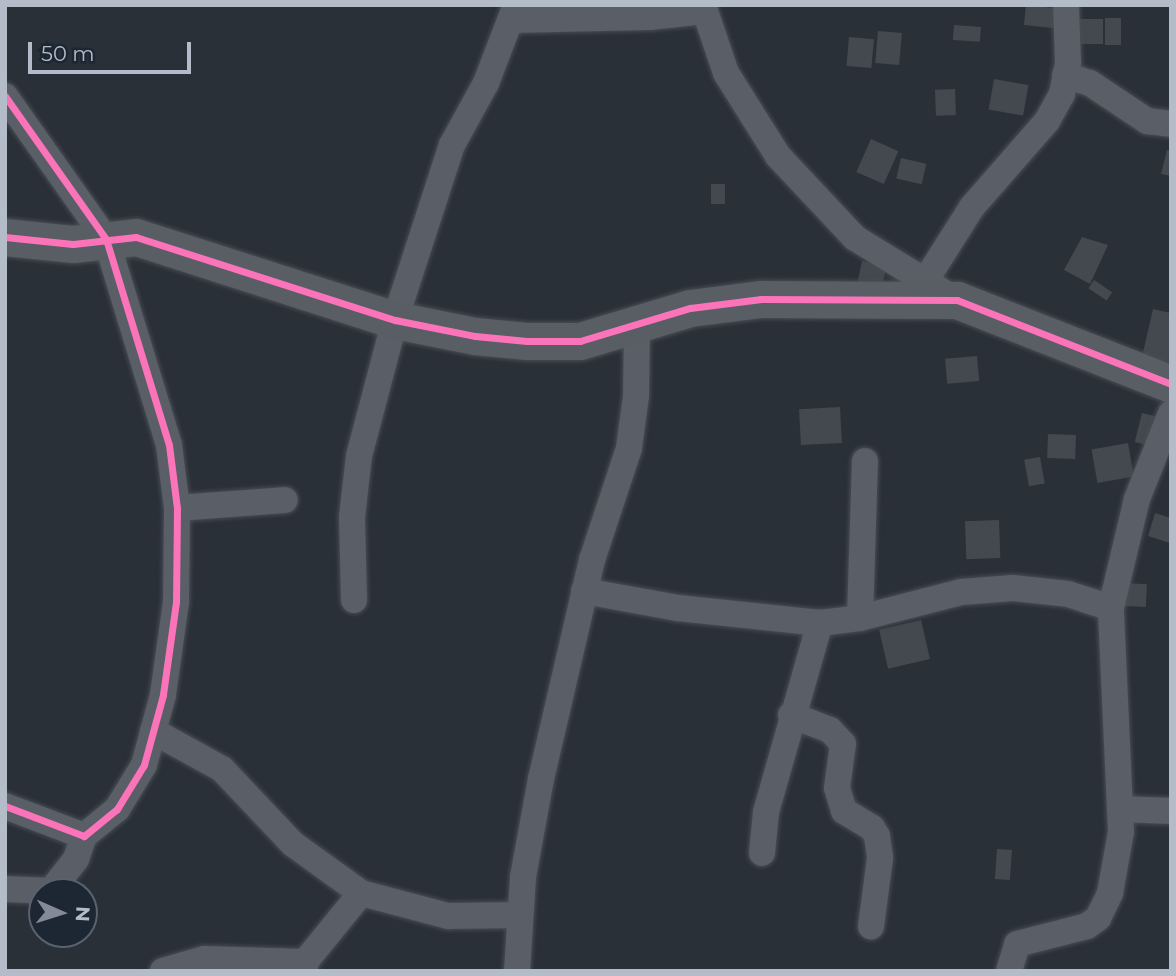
<!DOCTYPE html>
<html>
<head>
<meta charset="utf-8">
<style>
	body { margin:0 }
	#map { position:relative; width:1176px; height:976px; overflow:hidden; background:#2a3038; font-family:Montserrat,sans-serif }
	div>[style] { position:absolute }
	.building>* { inset:0; background:#444950; transform-origin:0 0 }
	.roads { filter:drop-shadow(0 0 2px #484c53) drop-shadow(0 0 2px #484c53) }
	.street>* { height:26px; margin:-13px; padding:0 13px; transform-origin:13px; border-radius:13px; background:#5a5e66 }
	.secondary>* { height:37px; margin:-18.5px; padding:0 18.5px; transform-origin:18.5px; border-radius:18.5px; background:#595d64 }
	.cycleway>* { height:7px; margin:-3.5px; padding:0 3.5px; transform-origin:3.5px; border-radius:3.5px; background:#fb73b8 }
	span { translate:-50% -50%; white-space:nowrap; text-align:center; line-height:1.15; -webkit-text-stroke:6px #1d2633; paint-order:stroke }
	.frame { position:absolute; inset:0; border:7px solid #b4bcc9; pointer-events:none }
	.north { position:absolute; left:28px; top:878px; width:70px; height:70px; box-sizing:border-box; background:#1d2633; border:2px solid #59626f; border-radius:50%; rotate:93deg; font-size:19px; font-weight:700; line-height:28px; text-align:center; color:#b4bcc9 }
	.north::after { content:''; display:block; margin:auto; width:24px; height:32px; background:#848b96; clip-path:polygon(50% 0,100% 100%,50% 72%,0 100%) }
	.scale { position:absolute; left:28px; top:42px; width:163px; height:32px; box-sizing:border-box; border:4px solid #b4bcc9; border-top:0; padding-left:9px; font-size:21px; line-height:24px; white-space:nowrap; color:#b4bcc9; -webkit-text-stroke:5px #1d2633; paint-order:stroke }
</style>
</head>
<body>
<div id="map">
	<div class="building">
		<i style="left:1026px;top:5px;width:31px;height:20px;rotate:6deg"></i>
		<i style="left:1105px;top:18px;width:16px;height:27px"></i>
		<i style="left:1080px;top:19px;width:23px;height:25px"></i>
		<i style="left:954px;top:25px;width:27px;height:15px;rotate:4deg"></i>
		<i style="left:878px;top:31px;width:24px;height:32px;rotate:5deg"></i>
		<i style="left:849px;top:37px;width:25px;height:29px;rotate:5deg"></i>
		<i style="left:994px;top:79px;width:35px;height:31px;rotate:10deg"></i>
		<i style="left:955px;top:89px;width:26px;height:20px;rotate:88deg"></i>
		<i style="left:871px;top:139px;width:30px;height:36px;rotate:24deg"></i>
		<i style="clip-path:polygon(1167px 150px,1171px 151px,1171px 176px,1161px 174px)"></i>
		<i style="left:901px;top:158px;width:26px;height:21px;rotate:13deg"></i>
		<i style="left:711px;top:184px;width:14px;height:20px"></i>
		<i style="clip-path:polygon(1082px 237px,1108px 245px,1090px 284px,1064px 270px)"></i>
		<i style="left:862px;top:261px;width:25px;height:22px;rotate:12deg"></i>
		<i style="left:1094px;top:280px;width:22px;height:10px;rotate:34deg"></i>
		<i style="clip-path:polygon(1153px 309px,1171px 313px,1171px 363px,1142px 357px)"></i>
		<i style="left:977px;top:356px;width:25px;height:32px;rotate:85deg"></i>
		<i style="left:840px;top:407px;width:36px;height:41px;rotate:87deg"></i>
		<i style="left:1142px;top:413px;width:16px;height:30px;rotate:14deg"></i>
		<i style="left:1048px;top:434px;width:28px;height:24px;rotate:2deg"></i>
		<i style="left:1128px;top:443px;width:34px;height:37px;rotate:80deg"></i>
		<i style="left:1040px;top:457px;width:27px;height:16px;rotate:80deg"></i>
		<i style="clip-path:polygon(1155px 513px,1171px 518px,1170px 543px,1148px 536px)"></i>
		<i style="left:999px;top:520px;width:38px;height:34px;rotate:88deg"></i>
		<i style="left:1125px;top:583px;width:22px;height:23px;rotate:3deg"></i>
		<i style="left:921px;top:620px;width:40px;height:43px;rotate:77deg"></i>
		<i style="left:997px;top:849px;width:15px;height:30px;rotate:4deg"></i>
	</div>
	<div class="roads">
		<div class="street">
			<i style="left:703px;top:5px;width:72px;rotate:71.3deg"></i>
			<i style="left:726px;top:73px;width:98px;rotate:57.9deg"></i>
			<i style="left:778px;top:156px;width:112px;rotate:46.8deg"></i>
			<i style="left:855px;top:238px;width:115px;rotate:31.5deg"></i>
			<i style="left:511px;top:20px;width:139px;rotate:-1.2deg"></i>
			<i style="left:650px;top:17px;width:55px;rotate:-6.2deg"></i>
			<i style="left:1065px;top:75px;width:26px;rotate:18deg"></i>
			<i style="left:1090px;top:83px;width:69px;rotate:33.7deg"></i>
			<i style="left:1147px;top:121px;width:24px;rotate:7deg"></i>
			<i style="left:5px;top:96px;width:175px;rotate:54.8deg"></i>
			<i style="left:106px;top:239px;width:215px;rotate:73deg"></i>
			<i style="left:169px;top:445px;width:64px;rotate:82.8deg"></i>
			<i style="left:177px;top:508px;width:94px;rotate:90.6deg"></i>
			<i style="left:176px;top:602px;width:94px;rotate:98deg"></i>
			<i style="left:163px;top:695px;width:73px;rotate:105.2deg"></i>
			<i style="left:144px;top:765px;width:52px;rotate:121.5deg"></i>
			<i style="left:117px;top:809px;width:43px;rotate:140.7deg"></i>
			<i style="left:84px;top:836px;width:85px;rotate:-159.2deg"></i>
			<i style="left:924px;top:283px;width:90px;rotate:-57.7deg"></i>
			<i style="left:972px;top:207px;width:114px;rotate:-48.9deg"></i>
			<i style="left:1047px;top:121px;width:31px;rotate:-61deg"></i>
			<i style="left:1062px;top:94px;width:33px;rotate:-79deg"></i>
			<i style="left:1068px;top:62px;width:57px;rotate:-92deg"></i>
			<i style="left:177px;top:508px;width:108px;rotate:-4.2deg"></i>
			<i style="left:584px;top:591px;width:96px;rotate:10.3deg"></i>
			<i style="left:678px;top:608px;width:143px;rotate:6deg"></i>
			<i style="left:820px;top:623px;width:40px;rotate:-7.1deg"></i>
			<i style="left:860px;top:618px;width:104px;rotate:-14.4deg"></i>
			<i style="left:961px;top:592px;width:52px;rotate:-4.4deg"></i>
			<i style="left:1013px;top:588px;width:55px;rotate:6.2deg"></i>
			<i style="left:1068px;top:594px;width:45px;rotate:18deg"></i>
			<i style="left:354px;top:600px;width:83px;rotate:-91.4deg"></i>
			<i style="left:352px;top:517px;width:61px;rotate:-83.5deg"></i>
			<i style="left:359px;top:456px;width:141px;rotate:-75.2deg"></i>
			<i style="left:395px;top:320px;width:184px;rotate:-72deg"></i>
			<i style="left:452px;top:145px;width:71px;rotate:-61.3deg"></i>
			<i style="left:486px;top:83px;width:84px;rotate:-69deg"></i>
			<i style="left:860px;top:618px;width:157px;rotate:-88.2deg"></i>
			<i style="left:791px;top:715px;width:42px;rotate:21deg"></i>
			<i style="left:830px;top:730px;width:19px;rotate:47deg"></i>
			<i style="left:843px;top:744px;width:44px;rotate:97.8deg"></i>
			<i style="left:837px;top:788px;width:24px;rotate:73deg"></i>
			<i style="left:844px;top:811px;width:33px;rotate:31deg"></i>
			<i style="left:872px;top:828px;width:9px;rotate:58deg"></i>
			<i style="left:877px;top:836px;width:22px;rotate:82deg"></i>
			<i style="left:880px;top:858px;width:69px;rotate:97.5deg"></i>
			<i style="left:153px;top:731px;width:79px;rotate:28.8deg"></i>
			<i style="left:222px;top:769px;width:103px;rotate:46.6deg"></i>
			<i style="left:293px;top:844px;width:84px;rotate:35.8deg"></i>
			<i style="left:361px;top:893px;width:90px;rotate:14.8deg"></i>
			<i style="left:448px;top:916px;width:72px;rotate:-0.8deg"></i>
			<i style="left:1120px;top:809px;width:51px;rotate:2.2deg"></i>
			<i style="left:762px;top:853px;width:41px;rotate:-84.4deg"></i>
			<i style="left:766px;top:812px;width:197px;rotate:-74.1deg"></i>
			<i style="left:5px;top:889px;width:46px;rotate:2.5deg"></i>
			<i style="left:51px;top:891px;width:41px;rotate:-52deg"></i>
			<i style="left:76px;top:859px;width:24px;rotate:-71deg"></i>
			<i style="left:163px;top:971px;width:43px;rotate:-16.3deg"></i>
			<i style="left:204px;top:959px;width:101px;rotate:1.7deg"></i>
			<i style="left:305px;top:971px;width:9px;rotate:-90deg"></i>
			<i style="left:305px;top:962px;width:89px;rotate:-50.9deg"></i>
			<i style="left:517px;top:971px;width:94px;rotate:-86.3deg"></i>
			<i style="left:523px;top:877px;width:100px;rotate:-79.6deg"></i>
			<i style="left:541px;top:779px;width:225px;rotate:-76.9deg"></i>
			<i style="left:592px;top:560px;width:118px;rotate:-71.7deg"></i>
			<i style="left:629px;top:448px;width:52px;rotate:-82.3deg"></i>
			<i style="left:636px;top:396px;width:71px;rotate:-89.2deg"></i>
			<i style="left:1009px;top:971px;width:28px;rotate:-73deg"></i>
			<i style="left:1017px;top:944px;width:72px;rotate:-14.4deg"></i>
			<i style="left:1087px;top:926px;width:14px;rotate:-36deg"></i>
			<i style="left:1098px;top:918px;width:28px;rotate:-64deg"></i>
			<i style="left:1110px;top:893px;width:62px;rotate:-79.8deg"></i>
			<i style="left:1121px;top:832px;width:224px;rotate:-92.6deg"></i>
			<i style="left:1111px;top:608px;width:112px;rotate:-76.6deg"></i>
			<i style="left:1137px;top:499px;width:92px;rotate:-68.4deg"></i>
		</div>
		<div class="secondary">
			<i style="left:5px;top:237px;width:68px;rotate:5.9deg"></i>
			<i style="left:73px;top:244px;width:63px;rotate:-6.3deg"></i>
			<i style="left:136px;top:237px;width:272px;rotate:17.8deg"></i>
			<i style="left:395px;top:320px;width:82px;rotate:11.3deg"></i>
			<i style="left:475px;top:336px;width:52px;rotate:5.5deg"></i>
			<i style="left:527px;top:341px;width:53px"></i>
			<i style="left:580px;top:341px;width:115px;rotate:-16.7deg"></i>
			<i style="left:690px;top:308px;width:72px;rotate:-7.2deg"></i>
			<i style="left:761px;top:299px;width:196px;rotate:0.3deg"></i>
			<i style="left:957px;top:300px;width:230px;rotate:21.4deg"></i>
		</div>
	</div>
	<div class="cycleway">
		<i style="left:5px;top:96px;width:175px;rotate:54.8deg"></i>
		<i style="left:106px;top:239px;width:215px;rotate:73deg"></i>
		<i style="left:169px;top:445px;width:64px;rotate:82.8deg"></i>
		<i style="left:177px;top:508px;width:94px;rotate:90.6deg"></i>
		<i style="left:176px;top:602px;width:94px;rotate:98deg"></i>
		<i style="left:163px;top:695px;width:73px;rotate:105.2deg"></i>
		<i style="left:144px;top:765px;width:52px;rotate:121.5deg"></i>
		<i style="left:117px;top:809px;width:43px;rotate:140.7deg"></i>
		<i style="left:84px;top:836px;width:85px;rotate:-159.2deg"></i>
		<i style="left:5px;top:237px;width:68px;rotate:5.9deg"></i>
		<i style="left:73px;top:244px;width:63px;rotate:-6.3deg"></i>
		<i style="left:136px;top:237px;width:272px;rotate:17.8deg"></i>
		<i style="left:395px;top:320px;width:82px;rotate:11.3deg"></i>
		<i style="left:475px;top:336px;width:52px;rotate:5.5deg"></i>
		<i style="left:527px;top:341px;width:53px"></i>
		<i style="left:580px;top:341px;width:115px;rotate:-16.7deg"></i>
		<i style="left:690px;top:308px;width:72px;rotate:-7.2deg"></i>
		<i style="left:761px;top:299px;width:196px;rotate:0.3deg"></i>
		<i style="left:957px;top:300px;width:230px;rotate:21.4deg"></i>
	</div>
	<div class="frame"></div>
	<div class="north">N</div>
	<div class="scale">50 m</div>
</div>
</body>
</html>
